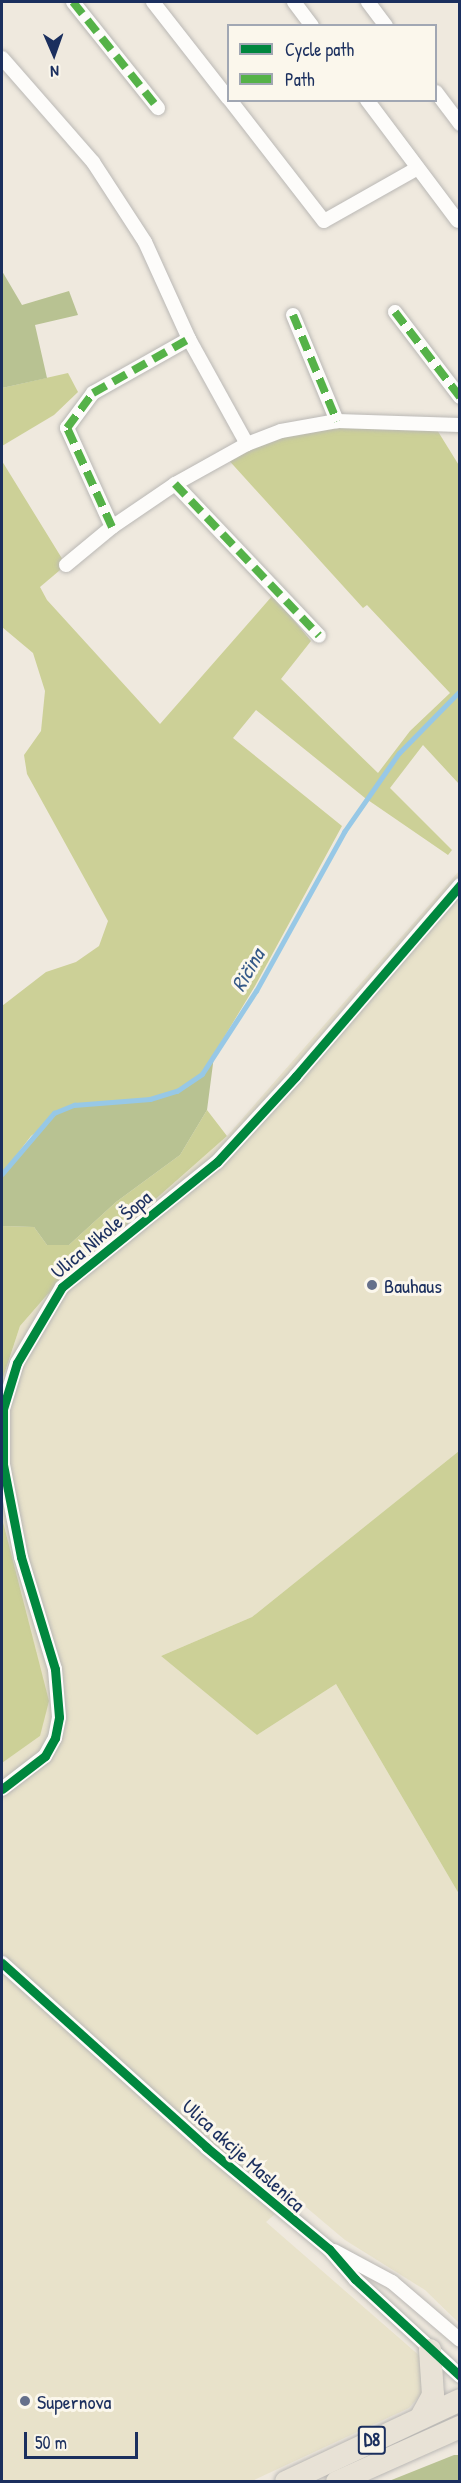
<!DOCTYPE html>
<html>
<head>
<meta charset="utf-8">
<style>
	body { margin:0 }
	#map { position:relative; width:461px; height:2483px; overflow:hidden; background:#efe9de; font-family:"Patrick Hand",sans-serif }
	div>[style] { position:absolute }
	.built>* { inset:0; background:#e8e2ca }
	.green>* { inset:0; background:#ccd097 }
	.forest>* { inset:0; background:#b8c292 }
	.stream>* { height:4.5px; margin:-2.25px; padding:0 2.25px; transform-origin:2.25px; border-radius:2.25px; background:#97c8e6 }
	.roads { filter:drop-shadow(0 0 2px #bab8b5) drop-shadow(0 0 2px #bab8b5) }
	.street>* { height:14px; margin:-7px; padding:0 7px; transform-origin:7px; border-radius:7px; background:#fdfcfa }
	.primary>* { height:22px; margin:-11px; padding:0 11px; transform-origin:11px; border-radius:11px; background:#e8e2d6 }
	.quiet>* { height:8px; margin-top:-4px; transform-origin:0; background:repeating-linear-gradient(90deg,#55b248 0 15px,transparent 0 23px) }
	.cycleway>* { height:9px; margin:-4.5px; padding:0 4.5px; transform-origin:4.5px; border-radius:4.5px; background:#00873e }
	.dots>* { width:16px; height:16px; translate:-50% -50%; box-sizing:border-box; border:3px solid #fbf7ec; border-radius:50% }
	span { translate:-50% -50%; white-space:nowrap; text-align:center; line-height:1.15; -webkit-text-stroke:6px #fbf7ec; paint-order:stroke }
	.shield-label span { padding:2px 4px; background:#fbf7ec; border:2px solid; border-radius:4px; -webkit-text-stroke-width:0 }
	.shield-label { font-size:18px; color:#1b2f5e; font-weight:700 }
	.street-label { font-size:20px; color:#1b2f5e }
	.poi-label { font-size:20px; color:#1b2f5e }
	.left { translate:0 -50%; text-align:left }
	.water-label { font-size:21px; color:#355988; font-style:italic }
	.frame { position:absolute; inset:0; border:3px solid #1b2f5e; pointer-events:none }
	.legend { position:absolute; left:227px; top:24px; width:210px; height:78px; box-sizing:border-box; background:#fbf7ec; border:2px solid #a1a7b3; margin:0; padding:8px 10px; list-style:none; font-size:18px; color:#1b2f5e }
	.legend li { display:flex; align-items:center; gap:12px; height:30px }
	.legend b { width:30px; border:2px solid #a1a7b3 }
	.north { position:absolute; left:24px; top:24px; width:60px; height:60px; -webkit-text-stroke:4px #fbf7ec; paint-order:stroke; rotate:178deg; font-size:16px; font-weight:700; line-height:24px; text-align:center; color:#1b2f5e }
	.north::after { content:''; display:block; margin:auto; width:21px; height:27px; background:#1b2f5e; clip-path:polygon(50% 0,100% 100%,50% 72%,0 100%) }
	.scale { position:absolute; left:24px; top:2432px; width:114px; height:27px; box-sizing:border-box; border:3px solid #1b2f5e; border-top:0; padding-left:8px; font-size:18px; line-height:21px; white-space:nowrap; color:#1b2f5e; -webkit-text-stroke:4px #fbf7ec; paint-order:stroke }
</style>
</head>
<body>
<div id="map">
	<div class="built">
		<i style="clip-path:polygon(459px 871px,459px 1451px,252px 1617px,161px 1656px,257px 1735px,336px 1684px,459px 1894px,459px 2323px,425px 2290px,345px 2240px,294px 2197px,266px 2222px,421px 2357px,427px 2375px,422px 2393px,409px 2408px,252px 2481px,2px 2481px,2px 1763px,40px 1736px,13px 1565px,2px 1518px,2px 1381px,20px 1326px,47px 1295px,227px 1136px)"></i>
	</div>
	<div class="green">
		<i style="clip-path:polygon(68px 373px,78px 392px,54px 415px,2px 446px,2px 388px)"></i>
		<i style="clip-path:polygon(337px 421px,434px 425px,460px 467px,459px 784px,423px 745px,390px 788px,452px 850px,448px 855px,365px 798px,256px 710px,233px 738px,342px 826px,255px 986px,202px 1074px,177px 1091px,150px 1099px,74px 1105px,31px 1136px,2px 1174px,2px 1006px,46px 972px,76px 962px,99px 946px,108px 921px,27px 774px,24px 755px,41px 731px,45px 691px,33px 653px,2px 627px,2px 461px,66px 565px,40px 587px,47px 600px,160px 724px,273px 595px,311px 641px,281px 679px,378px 773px,410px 731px,450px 693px,367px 605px,363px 608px,225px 456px,247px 444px)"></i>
		<i style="clip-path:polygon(207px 1110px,227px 1136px,47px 1295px,20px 1326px,2px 1381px,2px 1226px,34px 1227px,47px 1245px,69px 1245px,116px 1202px,180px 1155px)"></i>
		<i style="clip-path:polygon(459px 1451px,459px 1894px,336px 1684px,257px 1735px,161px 1656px,252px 1617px)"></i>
		<i style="clip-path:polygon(2px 1518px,49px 1701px,40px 1736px,2px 1763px)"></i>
	</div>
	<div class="forest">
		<i style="clip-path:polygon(2px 271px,22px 305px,69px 291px,78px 315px,35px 325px,47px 378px,2px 388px)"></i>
		<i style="clip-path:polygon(214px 1056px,207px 1110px,180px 1155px,116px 1202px,69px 1245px,47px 1245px,34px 1227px,2px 1226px,2px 1174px,54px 1113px,74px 1105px,150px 1099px,177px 1091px,202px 1074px)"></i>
		<i style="clip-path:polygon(454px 2455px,459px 2455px,459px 2481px,389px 2481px)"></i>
	</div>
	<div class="stream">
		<i style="left:2px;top:1174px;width:80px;rotate:-49.6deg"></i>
		<i style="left:54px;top:1113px;width:22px;rotate:-22deg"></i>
		<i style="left:74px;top:1105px;width:76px;rotate:-4.5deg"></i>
		<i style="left:150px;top:1099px;width:28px;rotate:-17deg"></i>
		<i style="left:177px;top:1091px;width:30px;rotate:-34deg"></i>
		<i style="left:202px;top:1074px;width:99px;rotate:-57deg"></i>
		<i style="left:256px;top:991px;width:182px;rotate:-61deg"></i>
		<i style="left:344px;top:832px;width:96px;rotate:-55.2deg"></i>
		<i style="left:399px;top:753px;width:87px;rotate:-45.5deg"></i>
	</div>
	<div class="roads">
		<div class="street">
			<i style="left:73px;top:2px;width:136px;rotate:51.3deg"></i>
			<i style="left:153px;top:2px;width:122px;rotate:52deg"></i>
			<i style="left:294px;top:2px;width:30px;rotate:53deg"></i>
			<i style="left:368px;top:2px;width:30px;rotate:53deg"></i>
			<i style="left:2px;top:58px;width:138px;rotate:48.8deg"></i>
			<i style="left:93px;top:162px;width:95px;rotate:57deg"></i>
			<i style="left:145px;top:242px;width:107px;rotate:65.6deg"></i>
			<i style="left:189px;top:339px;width:120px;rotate:61.1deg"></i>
			<i style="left:436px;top:92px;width:40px;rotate:53deg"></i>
			<i style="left:230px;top:100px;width:153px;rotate:52.2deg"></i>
			<i style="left:324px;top:221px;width:106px;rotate:-29.5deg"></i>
			<i style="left:367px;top:100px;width:151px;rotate:53.1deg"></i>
			<i style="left:395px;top:312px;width:107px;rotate:52.6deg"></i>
			<i style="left:293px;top:315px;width:115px;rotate:67.5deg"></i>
			<i style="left:175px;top:484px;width:209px;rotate:46.5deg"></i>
			<i style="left:112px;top:527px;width:109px;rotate:-114.4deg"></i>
			<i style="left:67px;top:428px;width:44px;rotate:-53.4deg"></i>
			<i style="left:93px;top:393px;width:110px;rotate:-29.4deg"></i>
			<i style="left:66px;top:565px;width:60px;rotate:-39.6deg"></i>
			<i style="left:112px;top:527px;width:76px;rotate:-34.3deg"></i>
			<i style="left:175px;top:484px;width:82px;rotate:-29.1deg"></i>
			<i style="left:247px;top:444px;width:36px;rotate:-21deg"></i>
			<i style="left:281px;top:431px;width:57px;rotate:-10.1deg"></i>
			<i style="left:337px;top:421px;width:123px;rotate:1.9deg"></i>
			<i style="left:2px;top:1789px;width:54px;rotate:-37.5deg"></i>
			<i style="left:45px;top:1756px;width:21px;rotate:-61deg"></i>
			<i style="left:55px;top:1738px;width:21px;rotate:-79deg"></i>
			<i style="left:59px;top:1717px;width:48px;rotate:-94.8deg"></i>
			<i style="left:55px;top:1669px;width:117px;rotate:-106.9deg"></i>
			<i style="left:21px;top:1557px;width:95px;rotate:-101deg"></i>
			<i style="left:3px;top:1464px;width:55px;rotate:-90deg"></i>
			<i style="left:3px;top:1409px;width:48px;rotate:-73.1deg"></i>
			<i style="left:17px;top:1363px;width:88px;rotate:-59.4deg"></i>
			<i style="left:62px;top:1287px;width:199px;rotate:-38.9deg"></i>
			<i style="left:217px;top:1162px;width:117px;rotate:-47.4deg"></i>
			<i style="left:296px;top:1076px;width:252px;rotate:-49.3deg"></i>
			<i style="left:2px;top:1963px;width:275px;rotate:42deg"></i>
			<i style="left:206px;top:2147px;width:160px;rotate:39.7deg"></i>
			<i style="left:329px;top:2249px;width:40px;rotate:49deg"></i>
			<i style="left:355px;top:2279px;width:143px;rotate:42.7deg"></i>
			<i style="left:334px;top:2251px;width:66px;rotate:28.1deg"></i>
			<i style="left:392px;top:2282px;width:89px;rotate:40.5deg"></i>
		</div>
		<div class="primary">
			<i style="left:421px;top:2417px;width:25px;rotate:-61deg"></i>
			<i style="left:433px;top:2395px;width:45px;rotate:-93.8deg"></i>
			<i style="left:286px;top:2482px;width:192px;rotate:-25.2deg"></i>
			<i style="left:337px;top:2482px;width:135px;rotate:-24.1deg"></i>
		</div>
	</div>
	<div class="quiet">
		<i style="left:73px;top:2px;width:136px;rotate:51.3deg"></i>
		<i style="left:395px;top:312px;width:107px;rotate:52.6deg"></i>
		<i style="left:293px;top:315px;width:115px;rotate:67.5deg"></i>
		<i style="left:175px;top:484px;width:209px;rotate:46.5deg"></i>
		<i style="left:112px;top:527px;width:109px;rotate:-114.4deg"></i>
		<i style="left:67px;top:428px;width:44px;rotate:-53.4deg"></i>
		<i style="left:93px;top:393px;width:110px;rotate:-29.4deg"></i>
	</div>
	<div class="cycleway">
		<i style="left:2px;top:1789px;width:54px;rotate:-37.5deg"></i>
		<i style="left:45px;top:1756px;width:21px;rotate:-61deg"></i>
		<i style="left:55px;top:1738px;width:21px;rotate:-79deg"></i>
		<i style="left:59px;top:1717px;width:48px;rotate:-94.8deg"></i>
		<i style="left:55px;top:1669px;width:117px;rotate:-106.9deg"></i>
		<i style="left:21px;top:1557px;width:95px;rotate:-101deg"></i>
		<i style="left:3px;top:1464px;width:55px;rotate:-90deg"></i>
		<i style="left:3px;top:1409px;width:48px;rotate:-73.1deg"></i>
		<i style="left:17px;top:1363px;width:88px;rotate:-59.4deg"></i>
		<i style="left:62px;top:1287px;width:199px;rotate:-38.9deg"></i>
		<i style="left:217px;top:1162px;width:117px;rotate:-47.4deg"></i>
		<i style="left:296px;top:1076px;width:252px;rotate:-49.3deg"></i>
		<i style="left:2px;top:1963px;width:275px;rotate:42deg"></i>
		<i style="left:206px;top:2147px;width:160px;rotate:39.7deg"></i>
		<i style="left:329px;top:2249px;width:40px;rotate:49deg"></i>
		<i style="left:355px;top:2279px;width:143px;rotate:42.7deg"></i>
	</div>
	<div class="dots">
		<i style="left:372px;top:1285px;background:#65708b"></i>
		<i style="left:25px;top:2401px;background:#65708b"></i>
	</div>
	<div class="shield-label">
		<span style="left:372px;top:2440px">D8</span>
	</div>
	<div class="street-label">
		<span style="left:101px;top:1234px;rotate:-40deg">Ulica Nikole Šopa</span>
		<span style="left:244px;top:2155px;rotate:42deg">Ulica akcije Maslenica</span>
	</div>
	<div class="poi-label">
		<span class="left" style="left:384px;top:1285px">Bauhaus</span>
		<span class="left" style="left:37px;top:2401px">Supernova</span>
	</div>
	<div class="water-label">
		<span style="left:248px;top:970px;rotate:-60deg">Ričina</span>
	</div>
	<div class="frame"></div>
	<ul class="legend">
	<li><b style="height:8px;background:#00873e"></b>Cycle path</li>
	<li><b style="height:8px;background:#55b248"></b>Path</li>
	</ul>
	<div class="north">N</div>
	<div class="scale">50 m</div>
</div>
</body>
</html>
